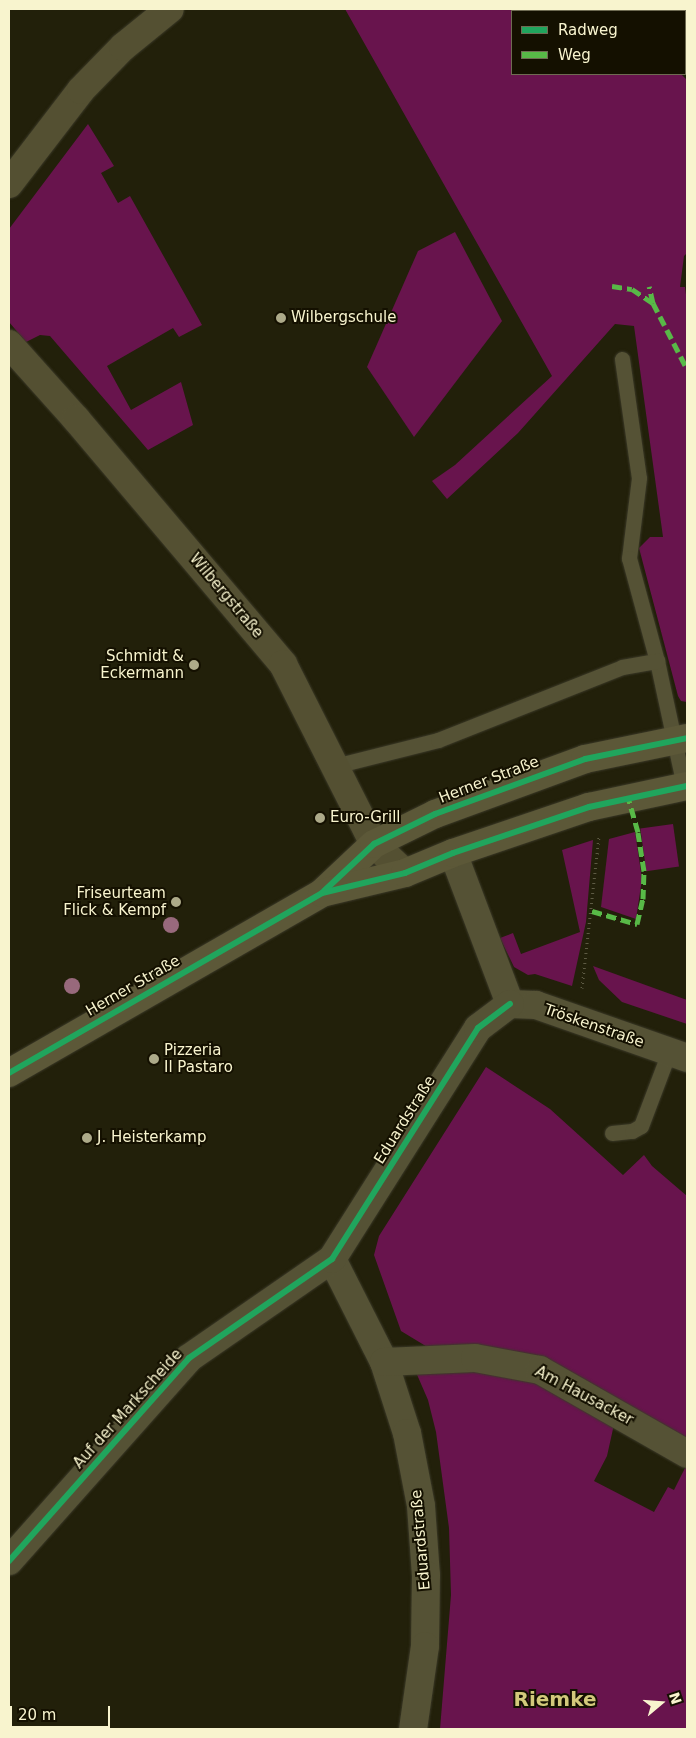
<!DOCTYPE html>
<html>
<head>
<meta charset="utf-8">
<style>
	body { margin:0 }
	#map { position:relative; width:696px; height:1738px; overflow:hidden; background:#22200a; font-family:"DejaVu Sans",sans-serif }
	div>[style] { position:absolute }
	.green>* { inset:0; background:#68144d; transform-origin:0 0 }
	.path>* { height:3px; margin-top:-1.5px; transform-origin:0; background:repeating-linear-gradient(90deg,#5e5b44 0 1px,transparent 0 5px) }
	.roads { filter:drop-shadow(0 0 1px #3b3928) drop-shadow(0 0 1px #3b3928) }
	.lane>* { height:15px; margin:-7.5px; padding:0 7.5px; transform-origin:7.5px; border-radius:7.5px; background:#555235 }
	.street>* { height:28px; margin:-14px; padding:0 14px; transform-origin:14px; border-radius:14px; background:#555235 }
	.secondary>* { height:28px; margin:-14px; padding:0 14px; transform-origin:14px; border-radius:14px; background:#545032 }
	.primary>* { height:28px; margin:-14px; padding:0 14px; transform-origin:14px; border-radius:14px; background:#5c5838 }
	.quiet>* { height:5px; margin-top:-2.5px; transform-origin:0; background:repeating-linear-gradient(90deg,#58b947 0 10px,transparent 0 15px) }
	.cycleway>* { height:6px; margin:-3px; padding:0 3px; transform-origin:3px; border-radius:3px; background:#20a55d }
	.trees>* { width:16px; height:16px; margin:-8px; border-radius:50%; background:#98697c }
	.dots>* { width:14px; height:14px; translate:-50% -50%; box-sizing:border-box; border:2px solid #141000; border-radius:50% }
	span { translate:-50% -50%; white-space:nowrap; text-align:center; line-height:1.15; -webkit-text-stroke:4px #141000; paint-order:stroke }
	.poi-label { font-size:15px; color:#f8f4ce }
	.left { translate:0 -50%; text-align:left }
	.right { translate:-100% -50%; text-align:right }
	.street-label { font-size:15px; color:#f8f4ce }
	.district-label { font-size:20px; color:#d3c97b; font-weight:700 }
	.frame { position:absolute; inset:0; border:10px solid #f8f4ce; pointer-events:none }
	.legend { position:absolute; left:511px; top:10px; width:175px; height:65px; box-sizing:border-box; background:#141000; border:1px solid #6f6b52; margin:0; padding:6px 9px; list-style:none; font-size:15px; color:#f8f4ce }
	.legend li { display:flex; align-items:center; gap:10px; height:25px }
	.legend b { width:25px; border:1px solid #6f6b52 }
	.north { position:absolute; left:636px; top:1678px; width:50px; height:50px; -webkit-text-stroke:4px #141000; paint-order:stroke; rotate:72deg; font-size:14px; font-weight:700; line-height:20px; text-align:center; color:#f8f4ce }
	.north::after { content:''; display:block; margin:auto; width:18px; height:22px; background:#f8f4ce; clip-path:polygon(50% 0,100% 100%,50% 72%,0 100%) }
	.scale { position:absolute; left:10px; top:1706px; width:100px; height:22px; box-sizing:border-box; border:2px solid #f8f4ce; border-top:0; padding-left:6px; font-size:15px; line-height:18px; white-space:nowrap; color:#f8f4ce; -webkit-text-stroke:4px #141000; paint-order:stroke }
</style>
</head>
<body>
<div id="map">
	<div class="green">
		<i style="clip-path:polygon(345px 9px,623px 9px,626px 11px,512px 11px,512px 74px,681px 74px,687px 80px,687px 253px,684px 256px,680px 287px,685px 287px,687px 302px,687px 702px,681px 701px,678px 696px,639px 548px,650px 537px,663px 537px,634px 326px,615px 324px,518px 433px,447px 499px,432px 481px,455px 465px,552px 376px)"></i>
		<i style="clip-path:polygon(88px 124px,114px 166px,101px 173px,118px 203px,130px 196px,202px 325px,179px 337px,173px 328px,107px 366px,131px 410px,181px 382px,193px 425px,148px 450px,50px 336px,40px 335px,26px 342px,9px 322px,9px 229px)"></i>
		<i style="clip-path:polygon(455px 232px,502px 321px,414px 437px,367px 367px,418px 251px)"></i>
		<i style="left:673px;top:824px;width:43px;height:33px;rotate:82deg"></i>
		<i style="clip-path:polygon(635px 832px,642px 879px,636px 919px,601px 907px,609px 839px)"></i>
		<i style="clip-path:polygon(593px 840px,586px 922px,572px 986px,535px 974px,528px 975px,514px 967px,500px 938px,513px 933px,521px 954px,580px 932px,562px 850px)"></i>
		<i style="clip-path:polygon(593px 966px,687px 1000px,687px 1024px,622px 1002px,599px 980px)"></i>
		<i style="clip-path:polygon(486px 1067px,550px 1109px,623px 1175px,644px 1155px,652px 1166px,687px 1196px,687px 1439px,577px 1382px,429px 1348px,401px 1331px,374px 1255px,379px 1236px)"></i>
		<i style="clip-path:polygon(456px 1369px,526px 1376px,615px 1420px,607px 1456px,594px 1481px,654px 1512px,668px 1487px,674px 1490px,687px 1464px,687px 1729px,440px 1729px,451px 1595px,449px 1528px,436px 1432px,428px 1400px,415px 1370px)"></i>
	</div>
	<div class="path">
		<i style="left:582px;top:988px;width:153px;rotate:-83.6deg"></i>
	</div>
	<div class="roads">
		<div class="lane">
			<i style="left:622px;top:359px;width:120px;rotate:81.9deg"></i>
			<i style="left:639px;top:478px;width:81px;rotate:97.1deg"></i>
			<i style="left:629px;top:558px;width:107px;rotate:74.8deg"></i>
			<i style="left:657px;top:661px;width:128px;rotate:77.8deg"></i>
			<i style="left:335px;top:766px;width:106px;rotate:-14.2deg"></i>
			<i style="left:438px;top:740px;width:198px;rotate:-21.6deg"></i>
			<i style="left:622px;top:667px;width:36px;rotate:-10deg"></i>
			<i style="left:612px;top:1133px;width:20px;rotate:-6deg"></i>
			<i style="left:632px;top:1131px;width:10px;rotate:-29deg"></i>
			<i style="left:641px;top:1126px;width:79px;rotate:-69.3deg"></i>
		</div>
		<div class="street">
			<i style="left:453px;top:853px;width:161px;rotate:69.3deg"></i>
			<i style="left:510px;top:1004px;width:26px;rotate:2deg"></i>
			<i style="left:536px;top:1005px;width:160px;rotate:19.3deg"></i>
			<i style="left:332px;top:1259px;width:115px;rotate:63.2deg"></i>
			<i style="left:384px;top:1362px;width:75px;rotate:72.1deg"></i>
			<i style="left:407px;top:1433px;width:74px;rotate:79.1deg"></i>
			<i style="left:421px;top:1506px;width:69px;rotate:85.9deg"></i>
			<i style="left:426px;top:1575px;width:71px;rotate:90.8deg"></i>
			<i style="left:425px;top:1646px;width:84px;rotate:98.2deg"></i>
			<i style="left:384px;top:1362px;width:91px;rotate:-2.5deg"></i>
			<i style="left:475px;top:1358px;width:66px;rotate:10.5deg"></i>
			<i style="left:540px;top:1370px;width:169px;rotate:29.7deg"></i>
			<i style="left:9px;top:1561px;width:271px;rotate:-48.4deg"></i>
			<i style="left:189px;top:1358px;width:174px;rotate:-34.7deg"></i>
			<i style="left:332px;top:1259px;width:273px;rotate:-57.7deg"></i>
			<i style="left:478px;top:1028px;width:40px;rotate:-37deg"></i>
		</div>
		<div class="secondary">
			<i style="left:9px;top:184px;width:118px;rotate:-52.5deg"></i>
			<i style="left:81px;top:90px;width:60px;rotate:-45.7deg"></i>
			<i style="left:123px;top:47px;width:60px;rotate:-39deg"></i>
			<i style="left:9px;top:344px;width:101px;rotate:48.2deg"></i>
			<i style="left:76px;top:419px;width:321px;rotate:49.8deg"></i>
			<i style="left:283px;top:664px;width:202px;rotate:63.2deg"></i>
			<i style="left:374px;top:844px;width:42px;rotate:43.1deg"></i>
		</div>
		<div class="primary">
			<i style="left:323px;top:892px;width:70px;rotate:-43.3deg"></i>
			<i style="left:374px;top:844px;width:68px;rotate:-26.2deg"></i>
			<i style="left:435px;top:814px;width:160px;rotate:-20.1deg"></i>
			<i style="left:585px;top:759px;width:104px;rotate:-11.6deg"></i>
			<i style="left:9px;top:1073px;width:361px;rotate:-29.9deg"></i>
			<i style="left:322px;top:893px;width:85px;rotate:-13.5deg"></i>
			<i style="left:405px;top:873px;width:52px;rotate:-22.6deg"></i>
			<i style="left:453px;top:853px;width:144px;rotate:-18.7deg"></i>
			<i style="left:589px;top:807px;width:100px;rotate:-12.1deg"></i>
		</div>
	</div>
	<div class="quiet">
		<i style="left:612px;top:286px;width:20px;rotate:9deg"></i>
		<i style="left:632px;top:289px;width:25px;rotate:34deg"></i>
		<i style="left:653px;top:303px;width:17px;rotate:-103deg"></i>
		<i style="left:653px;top:303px;width:74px;rotate:62.7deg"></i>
		<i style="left:592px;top:911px;width:47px;rotate:16.1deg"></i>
		<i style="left:637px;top:924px;width:26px;rotate:-77deg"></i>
		<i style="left:643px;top:899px;width:28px;rotate:-88deg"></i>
		<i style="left:644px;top:871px;width:39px;rotate:-99deg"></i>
		<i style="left:638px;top:832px;width:35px;rotate:-106deg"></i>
	</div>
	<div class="cycleway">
		<i style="left:324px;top:891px;width:69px;rotate:-43.2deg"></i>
		<i style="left:374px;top:844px;width:68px;rotate:-26.2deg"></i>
		<i style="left:435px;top:814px;width:160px;rotate:-20.1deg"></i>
		<i style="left:585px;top:759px;width:104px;rotate:-11.6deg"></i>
		<i style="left:9px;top:1073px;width:361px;rotate:-29.9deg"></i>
		<i style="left:322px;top:893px;width:85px;rotate:-13.5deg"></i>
		<i style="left:405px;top:873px;width:52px;rotate:-22.6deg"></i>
		<i style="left:453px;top:853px;width:144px;rotate:-18.7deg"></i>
		<i style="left:589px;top:807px;width:100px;rotate:-12.1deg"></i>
		<i style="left:9px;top:1561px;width:271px;rotate:-48.4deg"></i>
		<i style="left:189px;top:1358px;width:174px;rotate:-34.7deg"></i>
		<i style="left:332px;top:1259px;width:273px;rotate:-57.7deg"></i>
		<i style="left:478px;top:1028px;width:40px;rotate:-37deg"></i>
	</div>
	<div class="trees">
		<i style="left:171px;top:925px"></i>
		<i style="left:72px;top:986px"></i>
	</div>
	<div class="dots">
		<i style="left:281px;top:318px;background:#adaa89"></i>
		<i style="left:194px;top:665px;background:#adaa89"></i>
		<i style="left:320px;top:818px;background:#adaa89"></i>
		<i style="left:176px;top:902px;background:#adaa89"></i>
		<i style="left:154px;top:1059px;background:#adaa89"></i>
		<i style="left:87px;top:1138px;background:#adaa89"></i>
	</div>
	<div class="poi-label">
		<span class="left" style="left:291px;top:318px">Wilbergschule</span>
		<span class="right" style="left:184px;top:665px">Schmidt &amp;<br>Eckermann</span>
		<span class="left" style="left:330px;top:818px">Euro-Grill</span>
		<span class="right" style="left:166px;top:902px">Friseurteam<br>Flick &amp; Kempf</span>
		<span class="left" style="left:164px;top:1059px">Pizzeria<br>Il Pastaro</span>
		<span class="left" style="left:97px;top:1138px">J. Heisterkamp</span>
	</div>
	<div class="street-label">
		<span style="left:226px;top:596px;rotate:50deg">Wilbergstraße</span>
		<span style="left:489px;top:780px;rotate:-21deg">Herner Straße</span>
		<span style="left:133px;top:986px;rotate:-30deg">Herner Straße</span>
		<span style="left:594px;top:1026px;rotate:19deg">Tröskenstraße</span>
		<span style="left:405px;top:1120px;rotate:-58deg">Eduardstraße</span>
		<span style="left:584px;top:1396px;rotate:28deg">Am Hausacker</span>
		<span style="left:128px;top:1409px;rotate:-48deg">Auf der Markscheide</span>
		<span style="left:421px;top:1540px;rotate:-95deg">Eduardstraße</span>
	</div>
	<div class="district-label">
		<span style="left:555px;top:1699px">Riemke</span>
	</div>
	<div class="frame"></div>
	<ul class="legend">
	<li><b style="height:6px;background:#20a55d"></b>Radweg</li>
	<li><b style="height:6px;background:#58b947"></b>Weg</li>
	</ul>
	<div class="north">N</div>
	<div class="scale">20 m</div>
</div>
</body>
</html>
